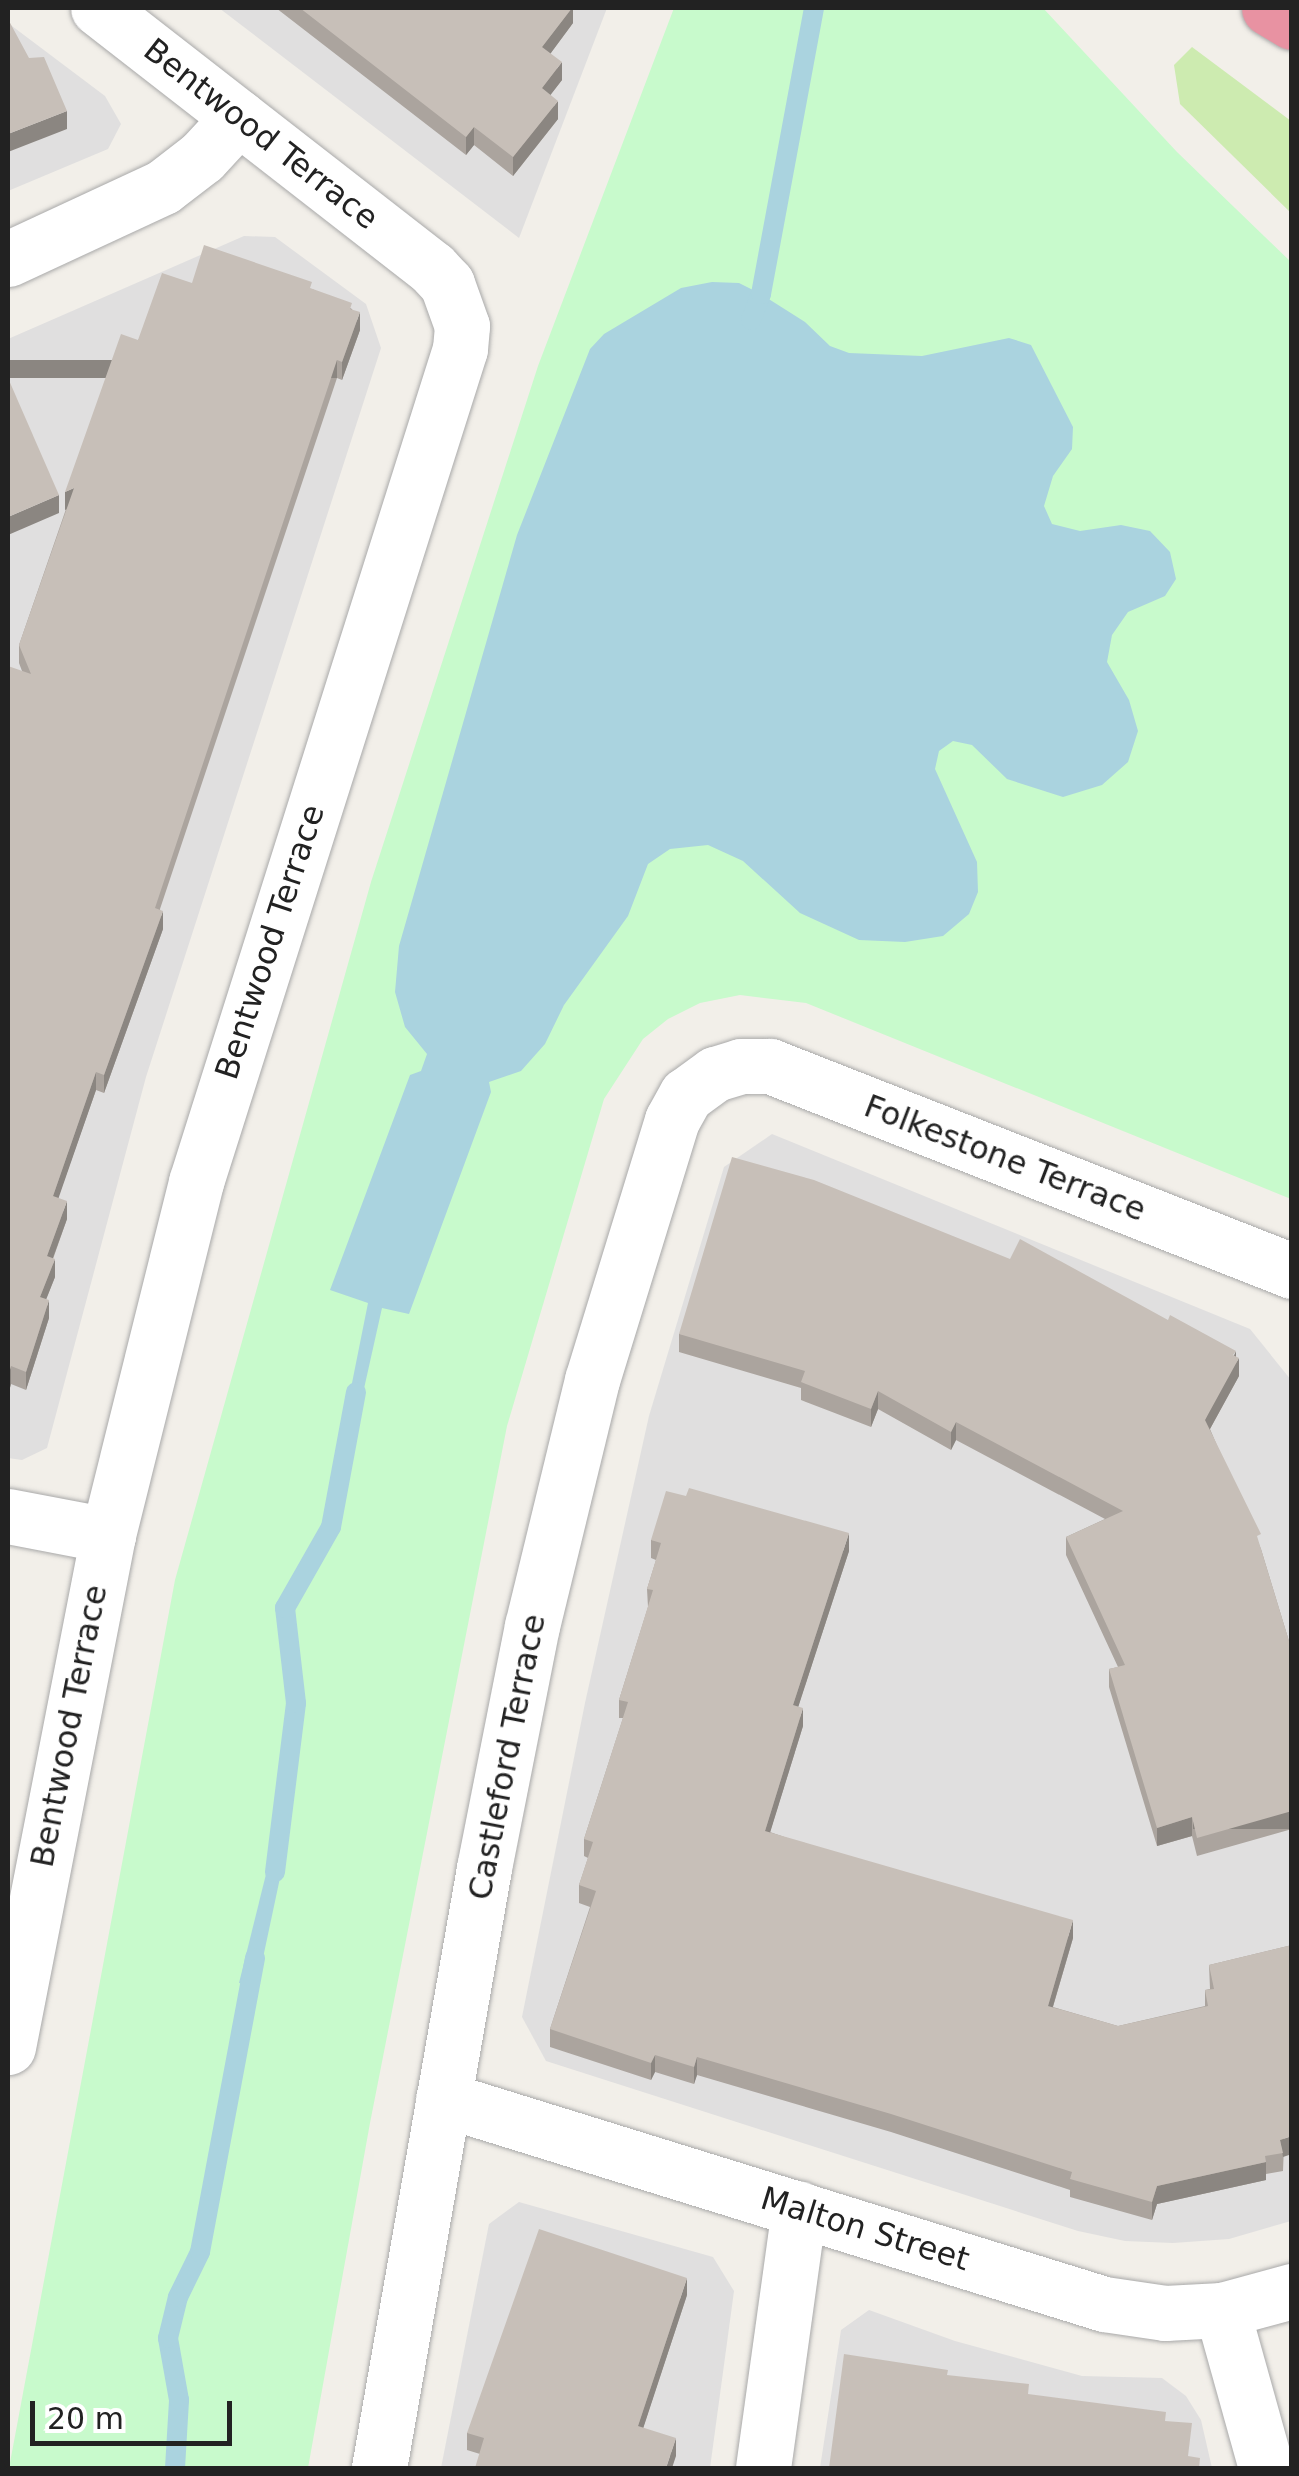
<!DOCTYPE html>
<html>
<head>
<meta charset="utf-8">
<style>
	body { margin:0 }
	#map { position:relative; width:1299px; height:2476px; overflow:hidden; background:#f2efe9; font-family:"DejaVu Sans",sans-serif }
	div>[style] { position:absolute }
	.residential>* { inset:0; background:#e0dfdf }
	.grass>* { inset:0; background:#cdebb0 }
	.park>* { inset:0; background:#c8facc }
	.water>* { inset:0; background:#aad3df }
	.stream>* { height:20px; margin:-10px; padding:0 10px; transform-origin:10px; border-radius:10px; background:#aad3df }
	.roads { filter:drop-shadow(0 0 2px #a9a9a9) drop-shadow(0 0 2px #a9a9a9) }
	.street>* { height:55px; margin:-27.5px; padding:0 27.5px; transform-origin:27.5px; border-radius:27.5px; background:#fff }
	.highway>* { height:55px; margin:-27.5px; padding:0 27.5px; transform-origin:27.5px; border-radius:27.5px; background:#e892a2 }
	.wall>* { inset:0; background:#aba49e }
	.shaded-wall>* { inset:0; background:#8b8681; transform-origin:0 0 }
	.building>* { inset:0; background:#c7bfb8 }
	span { translate:-50% -50%; white-space:nowrap; text-align:center; line-height:1.15; -webkit-text-stroke:8px #fff; paint-order:stroke }
	.street-label { font-size:32px; color:#222 }
	.frame { position:absolute; inset:0; border:10px solid #222; pointer-events:none }
	.scale { position:absolute; left:30px; top:2401px; width:202px; height:45px; box-sizing:border-box; border:5px solid #222; border-top:0; padding-left:12px; font-size:30px; line-height:35px; white-space:nowrap; color:#222; -webkit-text-stroke:8px #fff; paint-order:stroke }
</style>
</head>
<body>
<div id="map">
	<div class="residential">
		<i style="clip-path:polygon(219px 8px,607px 8px,519px 238px)"></i>
		<i style="clip-path:polygon(8px 23px,105px 96px,121px 124px,108px 149px,8px 191px)"></i>
		<i style="clip-path:polygon(244px 236px,275px 237px,366px 304px,381px 348px,146px 1077px,47px 1448px,22px 1460px,8px 1458px,8px 339px)"></i>
		<i style="clip-path:polygon(772px 1134px,1250px 1329px,1291px 1380px,1291px 2221px,1229px 2239px,1173px 2243px,1125px 2241px,1078px 2231px,546px 2061px,522px 2017px,585px 1703px,649px 1416px,724px 1167px)"></i>
		<i style="clip-path:polygon(519px 2202px,713px 2257px,734px 2291px,710px 2468px,441px 2468px,489px 2224px)"></i>
		<i style="clip-path:polygon(869px 2310px,955px 2341px,1082px 2376px,1162px 2378px,1186px 2396px,1201px 2420px,1212px 2468px,820px 2468px,841px 2330px)"></i>
	</div>
	<div class="grass">
		<i style="clip-path:polygon(1192px 47px,1291px 121px,1291px 213px,1180px 104px,1174px 65px)"></i>
	</div>
	<div class="park">
		<i style="clip-path:polygon(674px 8px,1043px 8px,1177px 152px,1291px 262px,1291px 1199px,806px 1003px,740px 995px,700px 1003px,668px 1019px,643px 1039px,604px 1099px,507px 1426px,370px 2123px,308px 2468px,9px 2468px,175px 1580px,371px 882px,538px 366px)"></i>
	</div>
	<div class="water">
		<i style="clip-path:polygon(712px 282px,739px 283px,761px 294px,805px 322px,830px 346px,849px 353px,922px 356px,1009px 338px,1031px 345px,1073px 427px,1072px 449px,1053px 476px,1044px 506px,1052px 524px,1080px 531px,1121px 525px,1150px 531px,1170px 552px,1176px 579px,1165px 596px,1128px 612px,1112px 635px,1107px 662px,1129px 700px,1138px 731px,1128px 762px,1102px 785px,1063px 797px,1007px 779px,972px 745px,953px 741px,939px 751px,935px 769px,977px 862px,978px 892px,969px 914px,943px 936px,905px 942px,859px 940px,800px 913px,743px 861px,708px 845px,670px 849px,648px 864px,628px 916px,564px 1005px,545px 1044px,521px 1071px,489px 1082px,491px 1092px,409px 1314px,382px 1308px,357px 1420px,345px 1418px,368px 1303px,330px 1290px,410px 1075px,421px 1071px,427px 1054px,405px 1027px,395px 992px,399px 946px,517px 535px,590px 349px,604px 334px,681px 288px)"></i>
		<i style="clip-path:polygon(287px 1845px,257px 1986px,239px 1983px,273px 1846px)"></i>
	</div>
	<div class="stream">
		<i style="left:751px;top:320px;width:28px;rotate:-69deg"></i>
		<i style="left:761px;top:294px;width:291px;rotate:-79.5deg"></i>
		<i style="left:275px;top:1872px;width:170px;rotate:-82.9deg"></i>
		<i style="left:296px;top:1703px;width:96px;rotate:-96.6deg"></i>
		<i style="left:285px;top:1608px;width:93px;rotate:-60.4deg"></i>
		<i style="left:331px;top:1527px;width:137px;rotate:-79.5deg"></i>
		<i style="left:175px;top:2468px;width:68px;rotate:-86.6deg"></i>
		<i style="left:179px;top:2400px;width:63px;rotate:-100.1deg"></i>
		<i style="left:168px;top:2338px;width:42px;rotate:-76.3deg"></i>
		<i style="left:178px;top:2297px;width:50px;rotate:-63.9deg"></i>
		<i style="left:200px;top:2252px;width:299px;rotate:-79.4deg"></i>
	</div>
	<div class="roads">
		<div class="street">
			<i style="left:8px;top:259px;width:171px;rotate:-24.9deg"></i>
			<i style="left:163px;top:187px;width:49px;rotate:-37.6deg"></i>
			<i style="left:202px;top:157px;width:54px;rotate:-47.2deg"></i>
			<i style="left:8px;top:1516px;width:102px;rotate:10.8deg"></i>
			<i style="left:8px;top:2047px;width:522px;rotate:-78.95deg"></i>
			<i style="left:108px;top:1535px;width:364px;rotate:-76deg"></i>
			<i style="left:196px;top:1182px;width:874px;rotate:-72.42deg"></i>
			<i style="left:460px;top:349px;width:23px;rotate:-85deg"></i>
			<i style="left:462px;top:326px;width:45px;rotate:-109.7deg"></i>
			<i style="left:447px;top:284px;width:22px;rotate:-133deg"></i>
			<i style="left:432px;top:268px;width:423px;rotate:-142.1deg"></i>
			<i style="left:443px;top:2099px;width:692px;rotate:17.23deg"></i>
			<i style="left:1104px;top:2304px;width:62px;rotate:8.4deg"></i>
			<i style="left:1165px;top:2313px;width:57px;rotate:-3deg"></i>
			<i style="left:1222px;top:2310px;width:73px;rotate:-15.2deg"></i>
			<i style="left:1222px;top:2310px;width:164px;rotate:74.4deg"></i>
			<i style="left:379px;top:2468px;width:609px;rotate:-80.07deg"></i>
			<i style="left:484px;top:1868px;width:247px;rotate:-78.8deg"></i>
			<i style="left:532px;top:1626px;width:253px;rotate:-76.3deg"></i>
			<i style="left:592px;top:1380px;width:272px;rotate:-72.9deg"></i>
			<i style="left:672px;top:1120px;width:29px;rotate:-61deg"></i>
			<i style="left:686px;top:1095px;width:36px;rotate:-36deg"></i>
			<i style="left:715px;top:1074px;width:27px;rotate:-17deg"></i>
			<i style="left:741px;top:1066px;width:29px"></i>
			<i style="left:770px;top:1066px;width:561px;rotate:21.44deg"></i>
			<i style="left:763px;top:2468px;width:262px;rotate:-82.1deg"></i>
		</div>
		<div class="highway">
			<i style="left:1269px;top:8px;width:27px;rotate:31deg"></i>
		</div>
	</div>
	<div class="wall">
		<i style="clip-path:polygon(276px 8px,573px 8px,573px 23px,550px 54px,562px 80px,550px 95px,558px 119px,513px 176px,474px 145px,466px 155px)"></i>
		<i style="clip-path:polygon(192px 283px,312px 289px,352px 309px,360px 330px,342px 380px,337px 378px,160px 909px,163px 929px,104px 1093px,96px 1090px,58px 1198px,67px 1219px,53px 1259px,55px 1277px,46px 1299px,49px 1318px,26px 1390px,11px 1384px,8px 1395px,22px 671px,19px 663px,19px 645px,66px 509px,65px 510px,138px 340px)"></i>
		<i style="clip-path:polygon(679px 1334px,1236px 1357px,1239px 1376px,1210px 1429px,1261px 1549px,1292px 1651px,1292px 1829px,1197px 1856px,1192px 1836px,1157px 1846px,1109px 1687px,1109px 1669px,1118px 1667px,1066px 1555px,1066px 1537px,1105px 1519px,956px 1440px,951px 1450px,878px 1409px,871px 1427px,801px 1400px,801px 1388px,679px 1352px)"></i>
		<i style="clip-path:polygon(651px 1540px,849px 1551px,798px 1707px,803px 1726px,770px 1832px,1073px 1938px,1053px 2007px,1118px 2026px,1205px 2006px,1205px 1990px,1210px 1989px,1209px 1965px,1292px 1945px,1283px 2171px,1266px 2174px,1266px 2180px,1157px 2204px,1152px 2220px,1070px 2197px,1070px 2190px,891px 2132px,697px 2075px,694px 2084px,655px 2072px,651px 2080px,550px 2047px,550px 2029px,590px 1907px,579px 1903px,579px 1885px,588px 1858px,584px 1856px,584px 1839px,623px 1718px,619px 1718px,619px 1700px,648px 1607px,647px 1589px,656px 1560px,651px 1558px)"></i>
		<i style="clip-path:polygon(687px 2295px,643px 2428px,676px 2456px,480px 2454px,467px 2450px,467px 2433px)"></i>
	</div>
	<div class="shaded-wall">
		<i style="clip-path:polygon(572px 8px,573px 8px,573px 23px,542px 65px,542px 47px)"></i>
		<i style="clip-path:polygon(562px 62px,562px 80px,542px 106px,542px 88px)"></i>
		<i style="clip-path:polygon(558px 101px,558px 119px,513px 176px,513px 157px)"></i>
		<i style="clip-path:polygon(67px 111px,67px 129px,8px 152px,8px 134px)"></i>
		<i style="clip-path:polygon(474px 127px,474px 145px,466px 155px,466px 137px)"></i>
		<i style="clip-path:polygon(360px 312px,360px 330px,342px 380px,342px 362px)"></i>
		<i style="left:337px;top:360px;width:18px;height:577px;rotate:90deg"></i>
		<i style="clip-path:polygon(74px 488px,74px 506px,65px 510px,65px 492px)"></i>
		<i style="clip-path:polygon(59px 495px,59px 513px,8px 535px,8px 517px)"></i>
		<i style="clip-path:polygon(163px 911px,163px 929px,104px 1093px,104px 1075px)"></i>
		<i style="clip-path:polygon(96px 1072px,96px 1090px,53px 1214px,53px 1196px)"></i>
		<i style="clip-path:polygon(67px 1201px,67px 1219px,47px 1274px,47px 1256px)"></i>
		<i style="clip-path:polygon(55px 1259px,55px 1277px,40px 1315px,40px 1297px)"></i>
		<i style="clip-path:polygon(49px 1300px,49px 1318px,26px 1390px,26px 1372px)"></i>
		<i style="clip-path:polygon(1236px 1351px,1236px 1363px,1239px 1358px,1239px 1376px,1205px 1438px,1205px 1420px)"></i>
		<i style="clip-path:polygon(11px 1366px,11px 1384px,8px 1395px,8px 1377px)"></i>
		<i style="clip-path:polygon(878px 1391px,878px 1409px,871px 1427px,871px 1409px)"></i>
		<i style="clip-path:polygon(956px 1422px,956px 1440px,951px 1450px,951px 1432px)"></i>
		<i style="clip-path:polygon(849px 1533px,849px 1551px,793px 1723px,793px 1705px)"></i>
		<i style="clip-path:polygon(803px 1708px,803px 1726px,765px 1849px,765px 1831px)"></i>
		<i style="left:1292px;top:1811px;width:18px;height:99px;rotate:90deg"></i>
		<i style="clip-path:polygon(1192px 1817px,1192px 1836px,1157px 1846px,1157px 1828px)"></i>
		<i style="clip-path:polygon(1073px 1920px,1073px 1938px,1048px 2023px,1048px 2006px)"></i>
		<i style="clip-path:polygon(655px 2055px,655px 2072px,651px 2080px,651px 2063px)"></i>
		<i style="clip-path:polygon(697px 2057px,697px 2075px,694px 2084px,694px 2067px)"></i>
		<i style="clip-path:polygon(1292px 2136px,1292px 2154px,1283px 2157px,1280px 2140px)"></i>
		<i style="clip-path:polygon(1266px 2162px,1266px 2180px,1157px 2204px,1152px 2220px,1152px 2202px,1157px 2186px)"></i>
		<i style="clip-path:polygon(687px 2278px,687px 2295px,638px 2444px,638px 2426px)"></i>
		<i style="clip-path:polygon(676px 2438px,676px 2456px,672px 2468px,666px 2468px)"></i>
	</div>
	<div class="building">
		<i style="clip-path:polygon(300px 8px,572px 8px,542px 47px,562px 62px,542px 88px,558px 101px,513px 157px,474px 127px,466px 137px)"></i>
		<i style="clip-path:polygon(8px 19px,29px 58px,44px 57px,67px 111px,8px 134px)"></i>
		<i style="clip-path:polygon(204px 245px,312px 282px,310px 288px,352px 303px,350px 309px,360px 312px,342px 362px,337px 360px,155px 908px,163px 911px,104px 1075px,96px 1072px,53px 1196px,67px 1201px,47px 1256px,55px 1259px,40px 1297px,49px 1300px,26px 1372px,11px 1366px,8px 1377px,8px 666px,31px 674px,19px 645px,74px 488px,65px 492px,121px 334px,138px 340px,162px 273px,192px 283px)"></i>
		<i style="clip-path:polygon(8px 378px,59px 495px,8px 517px)"></i>
		<i style="clip-path:polygon(732px 1157px,814px 1180px,1010px 1259px,1020px 1239px,1168px 1320px,1170px 1315px,1236px 1351px,1233px 1355px,1239px 1358px,1205px 1420px,1261px 1534px,1257px 1536px,1292px 1651px,1292px 1811px,1197px 1838px,1192px 1817px,1157px 1828px,1109px 1669px,1125px 1665px,1066px 1537px,1123px 1511px,956px 1422px,951px 1432px,878px 1391px,871px 1409px,801px 1382px,805px 1371px,679px 1334px)"></i>
		<i style="clip-path:polygon(689px 1488px,849px 1533px,793px 1705px,803px 1708px,765px 1831px,1073px 1920px,1048px 2006px,1118px 2026px,1208px 2006px,1205px 1990px,1214px 1989px,1209px 1965px,1292px 1945px,1292px 2136px,1280px 2140px,1283px 2153px,1265px 2156px,1266px 2162px,1157px 2186px,1152px 2202px,1070px 2179px,1072px 2172px,891px 2114px,697px 2057px,694px 2067px,655px 2055px,651px 2063px,550px 2029px,596px 1891px,579px 1885px,593px 1842px,584px 1839px,628px 1702px,619px 1700px,653px 1590px,647px 1589px,661px 1543px,651px 1540px,666px 1491px,686px 1496px)"></i>
		<i style="clip-path:polygon(539px 2229px,687px 2278px,638px 2426px,676px 2438px,666px 2468px,475px 2468px,484px 2438px,467px 2433px)"></i>
		<i style="clip-path:polygon(844px 2354px,948px 2370px,947px 2375px,1029px 2384px,1028px 2394px,1166px 2412px,1165px 2421px,1192px 2423px,1188px 2456px,1200px 2458px,1199px 2468px,829px 2468px)"></i>
	</div>
	<div class="street-label">
		<span style="left:261px;top:134px;rotate:38deg">Bentwood Terrace</span>
		<span style="left:270px;top:942px;rotate:-72deg">Bentwood Terrace</span>
		<span style="left:1005px;top:1158px;rotate:21deg">Folkestone Terrace</span>
		<span style="left:69px;top:1726px;rotate:-79deg">Bentwood Terrace</span>
		<span style="left:507px;top:1757px;rotate:-79deg">Castleford Terrace</span>
		<span style="left:865px;top:2229px;rotate:17deg">Malton Street</span>
	</div>
	<div class="frame"></div>
	<div class="scale">20 m</div>
</div>
</body>
</html>
